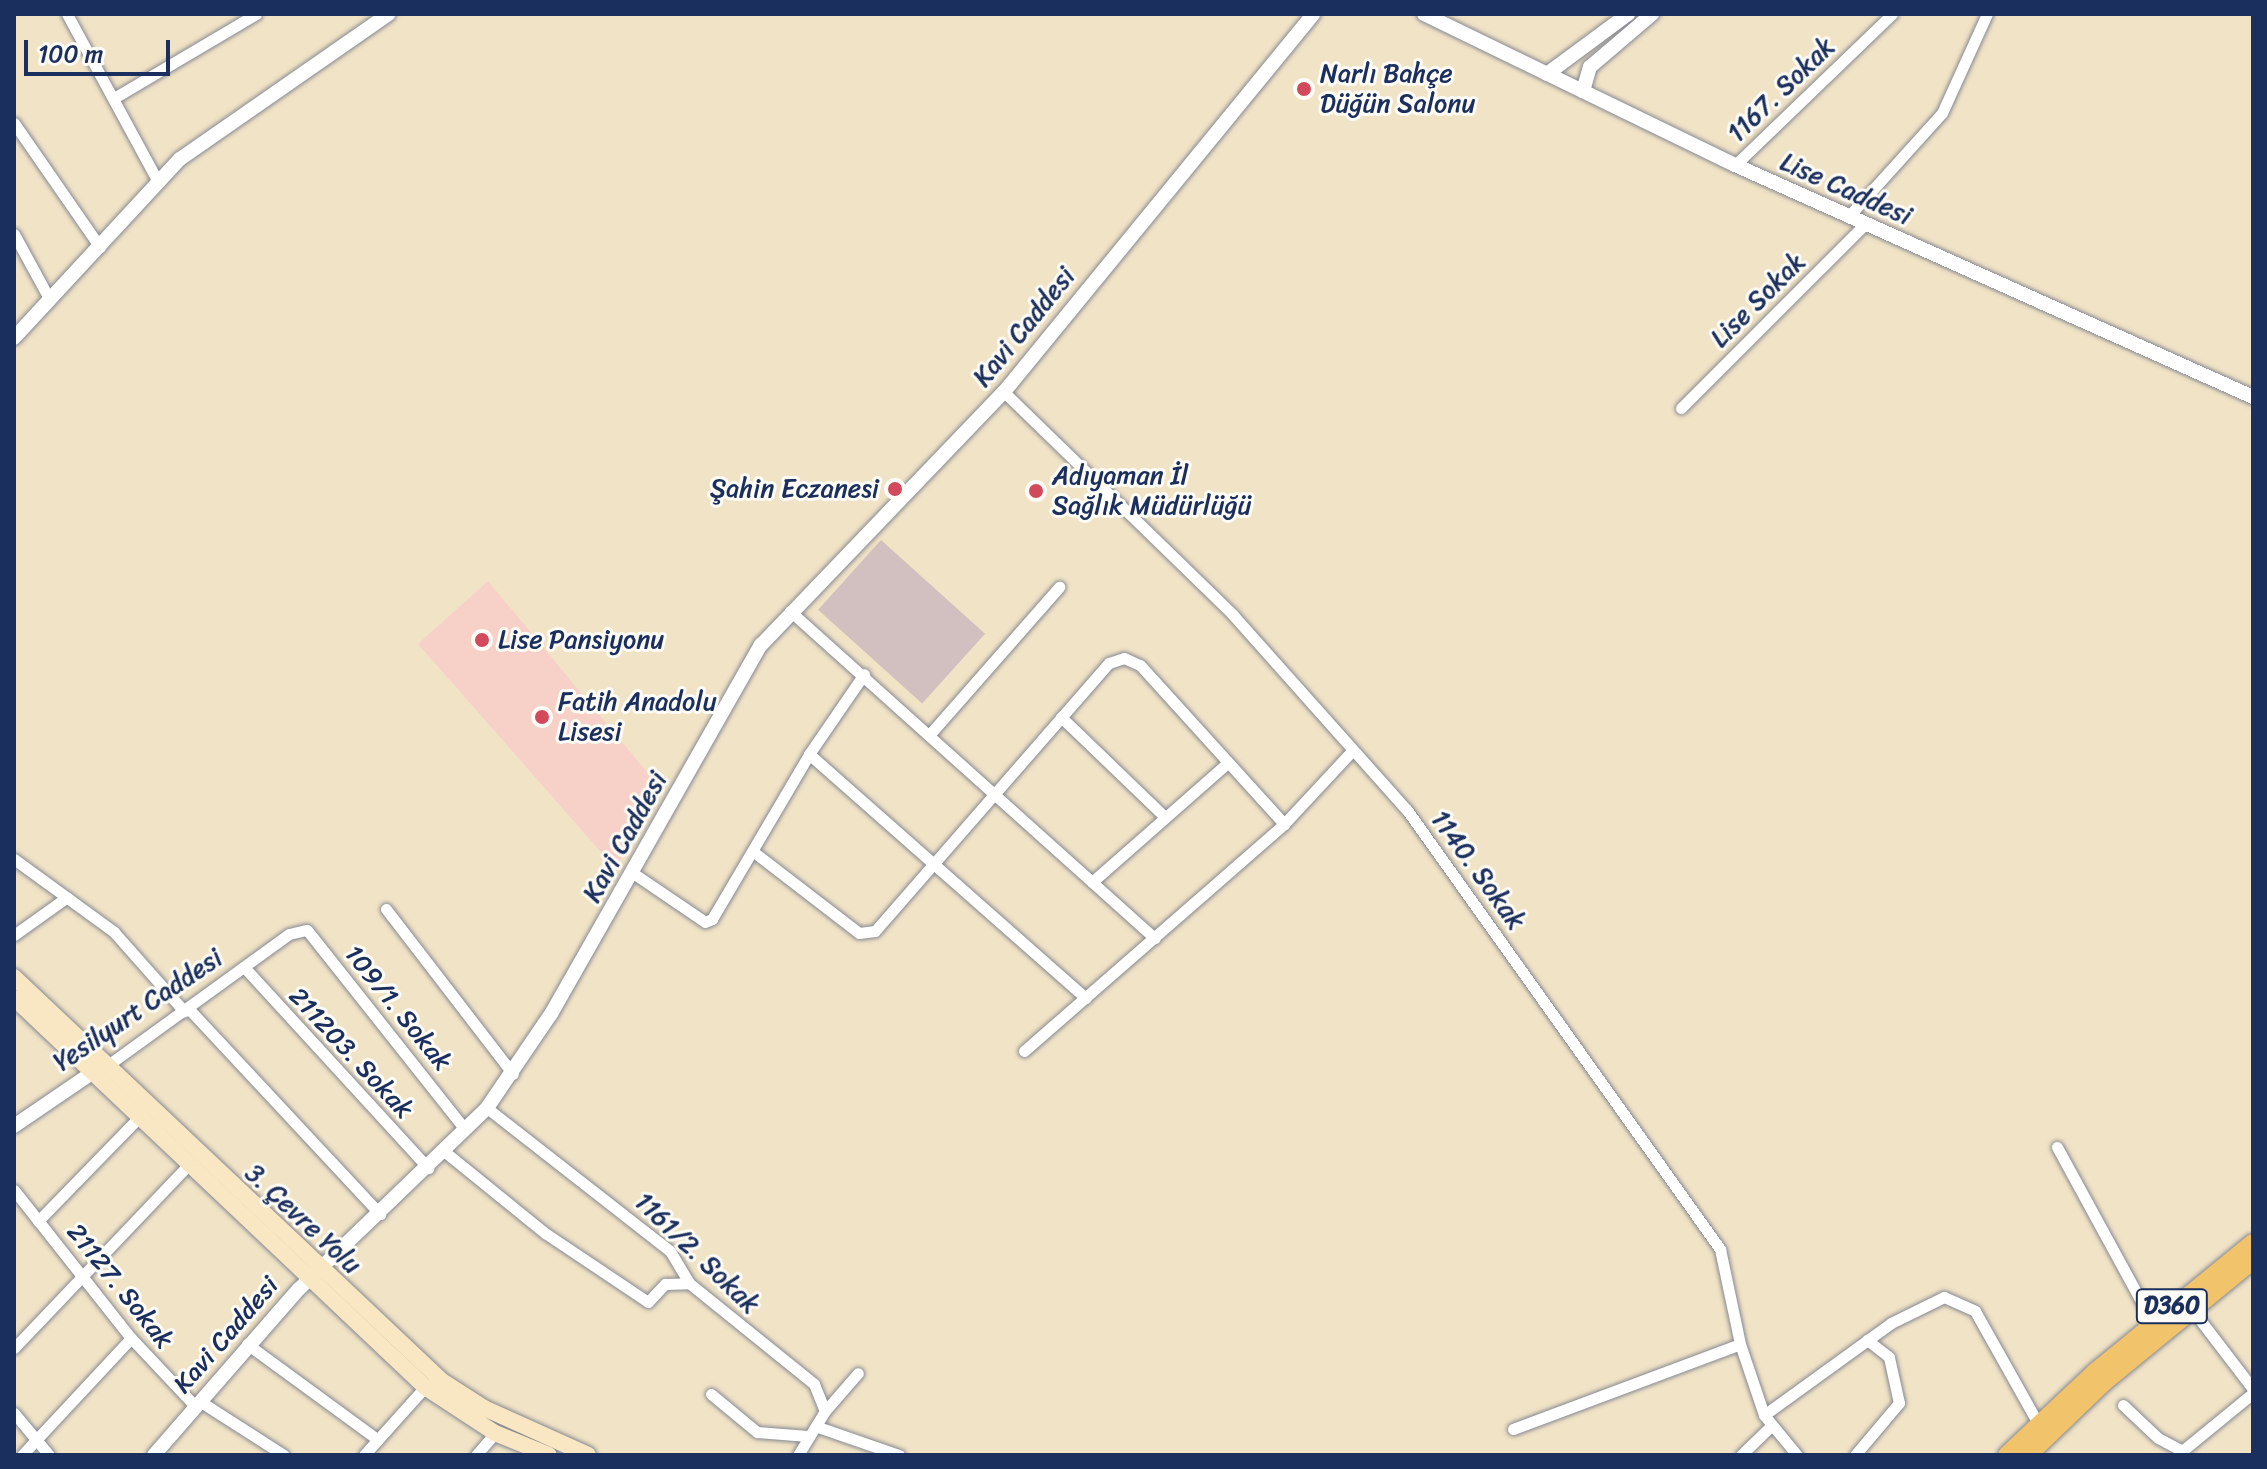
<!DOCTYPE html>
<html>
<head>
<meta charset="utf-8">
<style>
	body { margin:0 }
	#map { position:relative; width:2267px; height:1469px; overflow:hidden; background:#f1e3c6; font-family:Sriracha,sans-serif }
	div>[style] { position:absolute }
	.built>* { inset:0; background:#f7d1c8 }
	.industrial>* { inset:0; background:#d2bfc0; transform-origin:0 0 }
	.roads { filter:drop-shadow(0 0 2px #868992) drop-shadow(0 0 2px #868992) }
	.minor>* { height:11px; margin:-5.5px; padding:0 5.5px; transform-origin:5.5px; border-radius:5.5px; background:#fff }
	.tertiary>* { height:14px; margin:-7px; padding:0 7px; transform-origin:7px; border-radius:7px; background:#fff }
	.secondary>* { height:16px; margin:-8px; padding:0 8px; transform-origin:8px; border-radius:8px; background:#f9e7c3 }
	.trunk>* { height:18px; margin:-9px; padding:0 9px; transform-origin:9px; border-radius:9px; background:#f1c36a }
	.dots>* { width:22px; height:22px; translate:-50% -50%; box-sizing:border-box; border:4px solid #fdfcf7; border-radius:50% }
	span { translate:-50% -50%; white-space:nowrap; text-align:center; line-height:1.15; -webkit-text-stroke:6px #fdfcf7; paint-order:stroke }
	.shield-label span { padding:2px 6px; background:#fdfcf7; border:2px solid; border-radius:6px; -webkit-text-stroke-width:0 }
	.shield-label { font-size:24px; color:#1b2f5e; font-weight:700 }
	.poi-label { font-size:26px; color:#1b2f5e }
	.left { translate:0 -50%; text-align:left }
	.right { translate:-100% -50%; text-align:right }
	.street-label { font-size:26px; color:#1b2f5e }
	.frame { position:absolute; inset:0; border:16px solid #1b2f5e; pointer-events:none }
	.scale { position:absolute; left:24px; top:40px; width:146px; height:36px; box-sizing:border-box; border:4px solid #1b2f5e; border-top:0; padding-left:10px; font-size:24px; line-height:28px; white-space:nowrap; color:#1b2f5e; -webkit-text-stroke:6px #fdfcf7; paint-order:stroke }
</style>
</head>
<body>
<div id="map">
	<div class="built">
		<i style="clip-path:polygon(488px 581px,662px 790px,615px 868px,418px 644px)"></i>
	</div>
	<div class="industrial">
		<i style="left:881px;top:540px;width:140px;height:94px;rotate:42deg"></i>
	</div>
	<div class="roads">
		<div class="minor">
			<i style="left:67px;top:14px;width:189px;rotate:61.5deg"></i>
			<i style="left:114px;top:98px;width:165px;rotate:-30.6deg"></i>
			<i style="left:14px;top:123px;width:151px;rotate:55.3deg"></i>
			<i style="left:1735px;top:165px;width:218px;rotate:-43.9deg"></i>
			<i style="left:1848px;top:217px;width:140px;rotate:-47.9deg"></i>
			<i style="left:1942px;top:113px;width:109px;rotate:-65.6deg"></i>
			<i style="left:14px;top:234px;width:75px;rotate:61.4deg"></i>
			<i style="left:1004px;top:392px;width:320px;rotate:44.2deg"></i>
			<i style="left:1233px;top:615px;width:261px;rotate:48.3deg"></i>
			<i style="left:1407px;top:810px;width:539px;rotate:54.51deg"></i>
			<i style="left:1720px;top:1249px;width:97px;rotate:78.1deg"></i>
			<i style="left:1740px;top:1344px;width:75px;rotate:71.3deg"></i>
			<i style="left:1764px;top:1415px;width:52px;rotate:50.5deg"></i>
			<i style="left:1681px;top:408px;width:260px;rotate:-45deg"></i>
			<i style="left:790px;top:611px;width:490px;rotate:41.9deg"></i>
			<i style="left:1061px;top:717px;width:144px;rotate:43.9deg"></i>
			<i style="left:930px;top:734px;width:196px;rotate:-48.7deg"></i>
			<i style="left:809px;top:754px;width:369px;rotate:41.4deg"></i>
			<i style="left:755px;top:853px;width:131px;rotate:37.6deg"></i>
			<i style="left:859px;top:933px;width:16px;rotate:-7deg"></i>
			<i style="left:875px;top:931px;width:356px;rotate:-48.9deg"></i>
			<i style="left:1109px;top:663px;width:16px;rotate:-18deg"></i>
			<i style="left:1124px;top:658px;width:17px;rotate:24deg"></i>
			<i style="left:1140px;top:665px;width:215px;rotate:47.8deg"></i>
			<i style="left:14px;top:859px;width:124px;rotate:36.1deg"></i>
			<i style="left:114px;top:932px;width:106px;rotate:48.5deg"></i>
			<i style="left:633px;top:873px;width:87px;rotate:34.2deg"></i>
			<i style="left:705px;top:922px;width:8px;rotate:-23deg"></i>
			<i style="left:712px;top:919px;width:191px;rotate:-59.5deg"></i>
			<i style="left:809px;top:754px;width:97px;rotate:-55.5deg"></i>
			<i style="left:1092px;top:882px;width:177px;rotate:-41.3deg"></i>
			<i style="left:386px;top:909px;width:208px;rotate:52.4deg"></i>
			<i style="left:14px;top:935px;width:65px;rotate:-35.6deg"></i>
			<i style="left:244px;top:967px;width:273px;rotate:47.5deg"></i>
			<i style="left:188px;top:1008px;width:282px;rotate:47deg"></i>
			<i style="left:1024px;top:1051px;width:345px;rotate:-41.1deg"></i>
			<i style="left:1284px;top:824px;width:98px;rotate:-47.1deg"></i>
			<i style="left:108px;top:1065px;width:223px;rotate:-35.9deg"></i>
			<i style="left:289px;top:934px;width:18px;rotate:-13deg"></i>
			<i style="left:307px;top:930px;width:254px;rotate:51.6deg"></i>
			<i style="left:487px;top:1108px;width:232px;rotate:38deg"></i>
			<i style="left:670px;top:1251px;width:37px;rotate:59deg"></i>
			<i style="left:689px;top:1283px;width:161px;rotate:38.9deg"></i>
			<i style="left:814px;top:1384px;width:29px;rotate:68deg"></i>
			<i style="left:2057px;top:1147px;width:200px;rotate:61.4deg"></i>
			<i style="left:445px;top:1152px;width:129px;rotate:39deg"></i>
			<i style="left:545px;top:1233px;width:124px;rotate:33.8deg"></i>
			<i style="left:648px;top:1302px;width:25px;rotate:-47deg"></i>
			<i style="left:665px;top:1284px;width:24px;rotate:-2deg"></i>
			<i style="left:14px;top:1190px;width:189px;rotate:51.7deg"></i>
			<i style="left:131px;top:1338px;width:93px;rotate:46.7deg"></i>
			<i style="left:38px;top:1221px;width:145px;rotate:-45.8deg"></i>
			<i style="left:2191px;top:1308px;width:102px;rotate:52.6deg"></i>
			<i style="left:247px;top:1344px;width:162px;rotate:36.2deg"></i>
			<i style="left:14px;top:1348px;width:253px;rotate:-46.4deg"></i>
			<i style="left:711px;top:1394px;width:60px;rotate:39.6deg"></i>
			<i style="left:757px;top:1432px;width:51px;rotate:4.5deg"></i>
			<i style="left:201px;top:1402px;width:98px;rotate:32.6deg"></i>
			<i style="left:2123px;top:1405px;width:48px;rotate:43.3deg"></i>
			<i style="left:2158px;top:1438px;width:27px;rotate:28deg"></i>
			<i style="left:2182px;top:1451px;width:92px;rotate:-39.2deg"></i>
			<i style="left:14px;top:1413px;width:55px;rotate:50.2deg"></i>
			<i style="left:1764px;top:1415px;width:157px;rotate:-35.9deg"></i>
			<i style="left:1891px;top:1323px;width:59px;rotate:-26.1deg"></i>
			<i style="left:1944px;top:1297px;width:34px;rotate:24deg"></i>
			<i style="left:1975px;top:1311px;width:131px;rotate:60.7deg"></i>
			<i style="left:818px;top:1427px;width:86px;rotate:19.1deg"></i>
			<i style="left:1513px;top:1429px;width:242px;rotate:-20.5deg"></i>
			<i style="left:22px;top:1455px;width:160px;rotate:-47deg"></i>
			<i style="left:364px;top:1455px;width:91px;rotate:-48.1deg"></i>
			<i style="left:476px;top:1455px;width:29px;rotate:-49deg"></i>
			<i style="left:798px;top:1455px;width:52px;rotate:-58.5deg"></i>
			<i style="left:825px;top:1411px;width:50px;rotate:-49deg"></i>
			<i style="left:1741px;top:1455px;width:42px;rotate:-44deg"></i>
			<i style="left:1855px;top:1455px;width:68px;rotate:-49.8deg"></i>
			<i style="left:1899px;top:1403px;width:47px;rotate:-102.3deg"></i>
			<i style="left:1889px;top:1357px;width:28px;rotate:-142deg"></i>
		</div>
		<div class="tertiary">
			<i style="left:1424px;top:14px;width:346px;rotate:25.9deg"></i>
			<i style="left:1735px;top:165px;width:568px;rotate:24.13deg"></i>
			<i style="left:1547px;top:74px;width:101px;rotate:-36.5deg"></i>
			<i style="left:1583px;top:91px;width:25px;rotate:-74deg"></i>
			<i style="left:1590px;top:67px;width:82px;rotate:-40.5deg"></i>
			<i style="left:14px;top:338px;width:244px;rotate:-47.2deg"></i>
			<i style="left:180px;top:159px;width:254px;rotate:-34.8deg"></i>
			<i style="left:14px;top:1126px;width:103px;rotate:-34.3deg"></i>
			<i style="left:154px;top:1455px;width:220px;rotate:-48.9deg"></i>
			<i style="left:299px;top:1289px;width:261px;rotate:-43.9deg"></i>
			<i style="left:487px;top:1108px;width:114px;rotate:-55.8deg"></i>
			<i style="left:551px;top:1014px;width:425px;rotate:-60.4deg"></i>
			<i style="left:761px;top:645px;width:351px;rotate:-46.2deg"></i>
			<i style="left:1004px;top:392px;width:488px;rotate:-50.7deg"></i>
		</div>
		<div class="secondary">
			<i style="left:14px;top:977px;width:589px;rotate:43.35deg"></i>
			<i style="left:442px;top:1381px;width:50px;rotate:32.7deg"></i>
			<i style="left:484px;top:1408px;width:114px;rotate:24.3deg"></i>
			<i style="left:14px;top:998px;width:566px;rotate:43.42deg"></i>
			<i style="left:425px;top:1387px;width:84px;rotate:33.3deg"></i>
			<i style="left:495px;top:1433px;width:58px;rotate:22.2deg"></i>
		</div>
		<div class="trunk">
			<i style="left:2007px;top:1455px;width:120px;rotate:-43.3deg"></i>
			<i style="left:2094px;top:1373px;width:205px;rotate:-39.3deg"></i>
			<i style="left:2028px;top:1455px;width:105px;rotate:-43.8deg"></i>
			<i style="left:2104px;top:1382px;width:193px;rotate:-39.3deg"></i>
		</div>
	</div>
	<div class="dots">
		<i style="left:1304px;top:89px;background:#d1495b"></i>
		<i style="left:895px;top:489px;background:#d1495b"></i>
		<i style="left:1036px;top:491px;background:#d1495b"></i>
		<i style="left:482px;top:640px;background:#d1495b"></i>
		<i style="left:542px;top:717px;background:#d1495b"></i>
	</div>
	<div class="shield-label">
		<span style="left:2172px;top:1306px">D360</span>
	</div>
	<div class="poi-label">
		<span class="left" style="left:1320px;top:89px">Narlı Bahçe<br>Düğün Salonu</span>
		<span class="left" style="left:1052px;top:491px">Adıyaman İl<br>Sağlık Müdürlüğü</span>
		<span class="right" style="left:879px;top:489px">Şahin Eczanesi</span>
		<span class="left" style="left:498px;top:640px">Lise Pansiyonu</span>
		<span class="left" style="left:558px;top:717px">Fatih Anadolu<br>Lisesi</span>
	</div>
	<div class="street-label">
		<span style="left:1781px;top:90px;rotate:-44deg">1167. Sokak</span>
		<span style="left:1846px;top:189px;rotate:24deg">Lise Caddesi</span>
		<span style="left:1758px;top:300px;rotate:-45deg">Lise Sokak</span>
		<span style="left:1024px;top:327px;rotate:-51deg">Kavi Caddesi</span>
		<span style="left:625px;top:837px;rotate:-61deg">Kavi Caddesi</span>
		<span style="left:1478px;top:870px;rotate:54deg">1140. Sokak</span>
		<span style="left:398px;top:1008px;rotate:51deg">109/1. Sokak</span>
		<span style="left:138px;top:1010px;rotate:-34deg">Yesilyurt Caddesi</span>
		<span style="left:351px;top:1053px;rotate:47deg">211203. Sokak</span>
		<span style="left:303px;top:1219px;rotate:43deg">3. Çevre Yolu</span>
		<span style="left:697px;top:1253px;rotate:44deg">1161/2. Sokak</span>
		<span style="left:120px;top:1286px;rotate:51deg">21127. Sokak</span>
		<span style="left:226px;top:1335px;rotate:-49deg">Kavi Caddesi</span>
	</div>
	<div class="frame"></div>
	<div class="scale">100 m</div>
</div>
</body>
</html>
